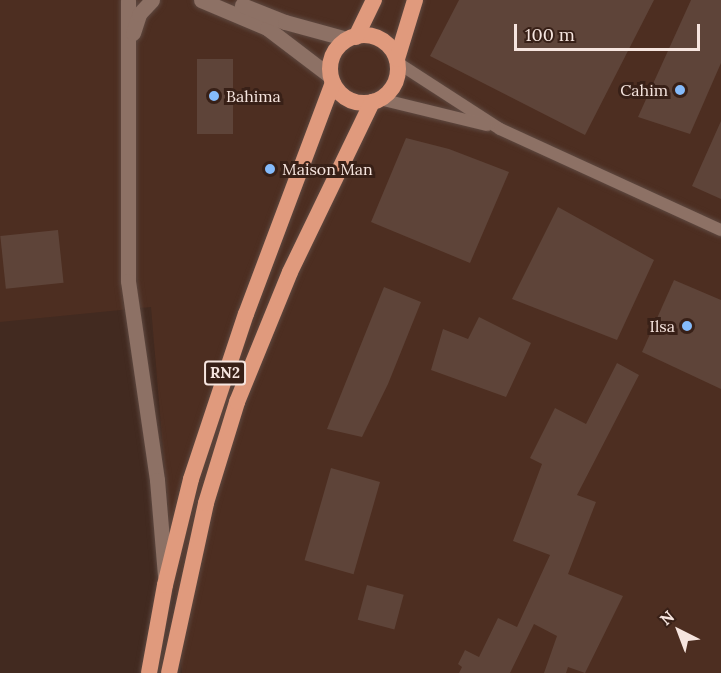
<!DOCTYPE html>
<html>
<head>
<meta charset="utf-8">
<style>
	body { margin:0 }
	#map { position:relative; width:721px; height:673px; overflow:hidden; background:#422a20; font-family:Lora,serif }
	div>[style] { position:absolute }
	.built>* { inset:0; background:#4d2e21 }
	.building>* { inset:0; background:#5e4439; transform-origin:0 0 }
	.roads { filter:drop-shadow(0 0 2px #5e4941) drop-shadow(0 0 2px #5e4941) }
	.minor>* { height:12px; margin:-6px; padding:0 6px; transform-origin:6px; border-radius:6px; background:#8d7165 }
	.tertiary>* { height:15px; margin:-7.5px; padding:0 7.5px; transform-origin:7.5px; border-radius:7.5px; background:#8d7165 }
	.trunk>* { height:16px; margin:-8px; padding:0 8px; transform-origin:8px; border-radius:8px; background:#e09a7d }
	.trunk>.ring { margin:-8px; padding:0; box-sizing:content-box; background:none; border:16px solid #e09a7d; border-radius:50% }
	.dots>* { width:16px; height:16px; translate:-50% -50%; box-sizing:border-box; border:3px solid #382017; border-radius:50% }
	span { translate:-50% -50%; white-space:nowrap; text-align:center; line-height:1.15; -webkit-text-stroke:6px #382017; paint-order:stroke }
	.shield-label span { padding:2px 4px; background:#382017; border:2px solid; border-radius:4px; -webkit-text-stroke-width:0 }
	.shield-label { font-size:15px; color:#f6e5df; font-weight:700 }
	.poi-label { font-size:16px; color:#f6e5df }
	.right { translate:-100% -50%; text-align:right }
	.left { translate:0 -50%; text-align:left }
	.north { position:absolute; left:649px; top:601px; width:60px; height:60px; -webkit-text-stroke:4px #382017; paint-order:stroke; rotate:318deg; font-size:16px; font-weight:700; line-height:24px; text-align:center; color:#f6e5df }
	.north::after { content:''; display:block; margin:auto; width:21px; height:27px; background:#f6e5df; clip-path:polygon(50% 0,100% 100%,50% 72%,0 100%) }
	.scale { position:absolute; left:514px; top:24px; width:186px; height:27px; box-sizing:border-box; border:3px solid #f6e5df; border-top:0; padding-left:8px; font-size:18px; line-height:21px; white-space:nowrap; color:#f6e5df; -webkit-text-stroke:4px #382017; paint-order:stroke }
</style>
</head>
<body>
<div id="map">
	<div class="built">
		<i style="clip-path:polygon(0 0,721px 0,721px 673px,182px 673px,151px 307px,0 322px)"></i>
	</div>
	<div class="building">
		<i style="clip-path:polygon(459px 0,654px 0,585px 135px,430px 56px)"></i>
		<i style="clip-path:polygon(691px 0,721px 0,721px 63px,690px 134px,638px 117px)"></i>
		<i style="left:197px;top:59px;width:36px;height:75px"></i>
		<i style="clip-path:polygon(721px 121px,721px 199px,692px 186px)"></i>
		<i style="clip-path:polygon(406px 138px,449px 149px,509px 172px,470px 263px,371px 222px)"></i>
		<i style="clip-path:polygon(558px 207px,654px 260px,617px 340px,512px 299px)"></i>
		<i style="left:58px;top:230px;width:53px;height:58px;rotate:84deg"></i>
		<i style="clip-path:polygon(674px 280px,721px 300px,721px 389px,642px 352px)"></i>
		<i style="clip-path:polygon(384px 287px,421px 302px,388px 384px,362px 437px,327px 429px)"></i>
		<i style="clip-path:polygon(479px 317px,531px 343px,506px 397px,431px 370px,443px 329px,468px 339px)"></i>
		<i style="clip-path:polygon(617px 363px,639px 375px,577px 495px,596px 502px,568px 574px,623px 596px,585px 673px,568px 667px,566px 673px,544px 673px,557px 636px,534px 624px,510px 673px,459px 673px,462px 667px,458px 664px,465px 650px,479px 657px,498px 618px,517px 627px,550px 555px,513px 541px,542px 464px,530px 458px,555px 408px,586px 424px)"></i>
		<i style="left:331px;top:468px;width:51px;height:96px;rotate:16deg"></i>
		<i style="left:367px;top:585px;width:38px;height:36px;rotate:15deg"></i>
	</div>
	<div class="roads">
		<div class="minor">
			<i style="left:398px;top:63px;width:121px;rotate:32.9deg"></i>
			<i style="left:500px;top:129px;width:243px;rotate:24.6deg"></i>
			<i style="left:380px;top:99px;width:110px;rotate:13.7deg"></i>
		</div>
		<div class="tertiary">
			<i style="left:128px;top:0;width:281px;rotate:90deg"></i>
			<i style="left:128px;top:281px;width:201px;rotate:81.7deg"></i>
			<i style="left:157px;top:480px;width:96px;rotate:85.2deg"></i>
			<i style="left:201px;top:0;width:72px;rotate:23deg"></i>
			<i style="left:267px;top:28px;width:79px;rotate:37.3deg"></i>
			<i style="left:242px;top:5px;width:46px;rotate:21.6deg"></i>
			<i style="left:285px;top:22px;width:64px;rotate:15.3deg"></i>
			<i style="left:133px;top:33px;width:20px;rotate:-72deg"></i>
			<i style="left:139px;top:14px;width:19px;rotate:-47deg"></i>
		</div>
		<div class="trunk">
			<i class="ring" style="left:330px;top:35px;width:52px;height:52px"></i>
			<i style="left:356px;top:37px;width:41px;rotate:-64.1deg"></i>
			<i style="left:397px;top:59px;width:62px;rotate:-73deg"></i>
			<i style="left:149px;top:673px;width:89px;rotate:-79.7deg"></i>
			<i style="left:165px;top:585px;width:109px;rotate:-76.2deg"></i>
			<i style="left:191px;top:479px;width:174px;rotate:-71.6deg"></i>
			<i style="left:246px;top:314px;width:247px;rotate:-69.4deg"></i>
			<i style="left:169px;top:673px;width:174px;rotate:-77.7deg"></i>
			<i style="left:206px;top:503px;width:106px;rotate:-72.9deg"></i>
			<i style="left:237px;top:402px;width:140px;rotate:-67.8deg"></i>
			<i style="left:290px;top:272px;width:189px;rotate:-64.2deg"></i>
		</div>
	</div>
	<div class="dots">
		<i style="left:680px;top:90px;background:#85bbfb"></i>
		<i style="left:214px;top:96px;background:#85bbfb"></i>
		<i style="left:270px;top:169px;background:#85bbfb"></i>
		<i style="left:687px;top:326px;background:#85bbfb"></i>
	</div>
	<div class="shield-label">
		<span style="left:225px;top:373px">RN2</span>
	</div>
	<div class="poi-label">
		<span class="right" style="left:668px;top:90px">Cahim</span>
		<span class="left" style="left:226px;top:96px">Bahima</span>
		<span class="left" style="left:282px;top:169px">Maison Man</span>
		<span class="right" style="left:675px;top:326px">Ilsa</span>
	</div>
	<div class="north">N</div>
	<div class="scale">100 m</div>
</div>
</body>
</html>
